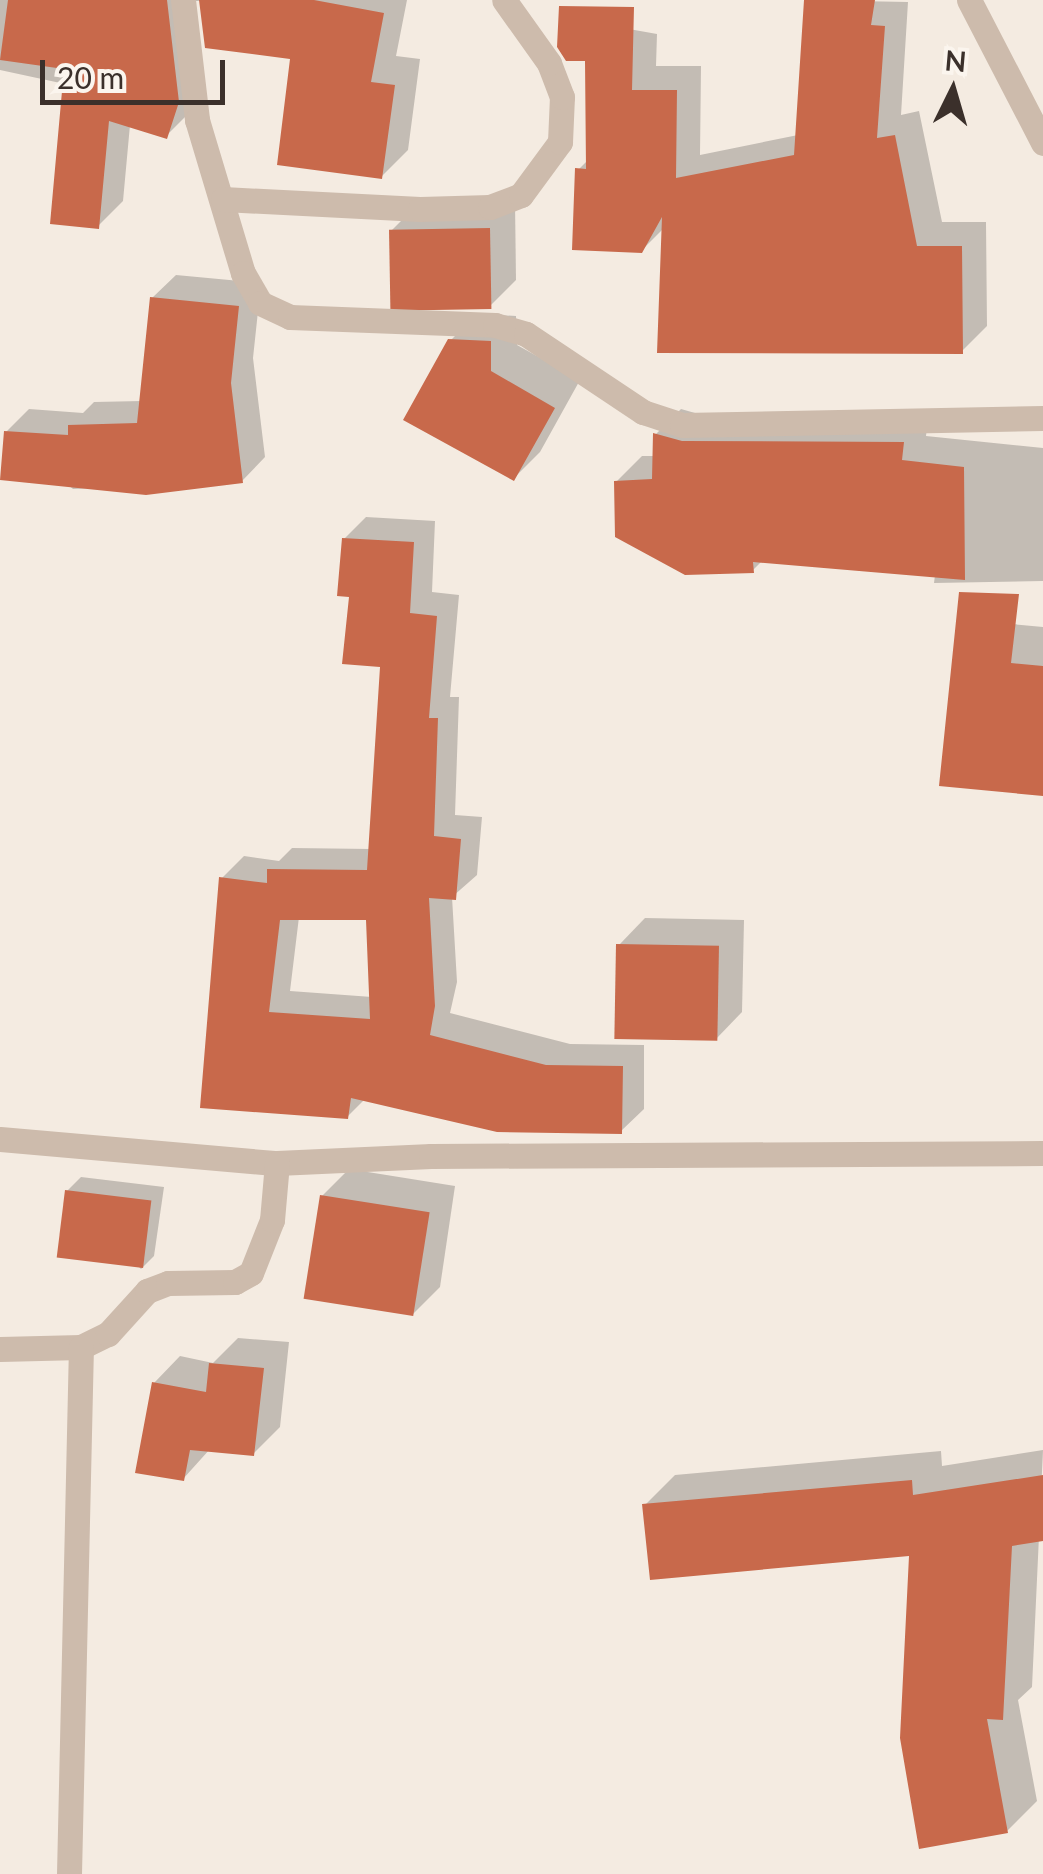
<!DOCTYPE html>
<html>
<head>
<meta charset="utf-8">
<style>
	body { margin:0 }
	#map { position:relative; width:1043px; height:1874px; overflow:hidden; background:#f4ebe1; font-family:Lato,sans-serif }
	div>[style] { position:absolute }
	.shadow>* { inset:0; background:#0003 }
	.building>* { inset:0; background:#c8694b; transform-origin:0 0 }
	.minor>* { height:25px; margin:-12.5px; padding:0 12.5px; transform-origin:12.5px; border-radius:12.5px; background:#cdbbac }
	span { translate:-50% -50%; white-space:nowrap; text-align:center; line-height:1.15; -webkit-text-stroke:9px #fbf5ee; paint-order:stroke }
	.north { position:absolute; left:903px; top:40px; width:100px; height:100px; -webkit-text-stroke:8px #fbf5ee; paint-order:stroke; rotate:5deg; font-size:28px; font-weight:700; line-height:40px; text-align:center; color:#3b302b }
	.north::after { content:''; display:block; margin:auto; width:35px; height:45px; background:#3b302b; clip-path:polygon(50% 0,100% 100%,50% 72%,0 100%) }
	.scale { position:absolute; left:40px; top:60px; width:185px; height:45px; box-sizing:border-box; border:5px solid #3b302b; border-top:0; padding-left:12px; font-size:30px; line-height:35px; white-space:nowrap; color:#3b302b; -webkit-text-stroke:8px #fbf5ee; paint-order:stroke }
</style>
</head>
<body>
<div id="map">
	<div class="shadow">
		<i style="clip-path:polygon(0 0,248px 0,196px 1px,191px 111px,166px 136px,130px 125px,123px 201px,98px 226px,65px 84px,0 70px)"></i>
		<i style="clip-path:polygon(275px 0,407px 0,396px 56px,420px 59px,408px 150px,381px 177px,293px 57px)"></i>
		<i style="clip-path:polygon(807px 0,908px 2px,901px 115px,919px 111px,942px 222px,986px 222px,987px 326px,962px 351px,664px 228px,641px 251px,578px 170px,589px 159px,612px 26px,657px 34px,656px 66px,701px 66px,700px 155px,798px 135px)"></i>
		<i style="clip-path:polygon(515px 202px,516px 280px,490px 306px,392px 230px,418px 204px)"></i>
		<i style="clip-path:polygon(176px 275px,261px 283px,253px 358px,265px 457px,242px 481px,73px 489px,6px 432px,29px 409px,83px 413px,94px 402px,142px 401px,152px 298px)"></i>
		<i style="clip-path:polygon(477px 314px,516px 316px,517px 345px,580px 380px,540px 452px,514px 478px,450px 341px)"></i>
		<i style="clip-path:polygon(681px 409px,709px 417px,928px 418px,926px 436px,1043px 448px,1043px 581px,934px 583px,935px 575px,763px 560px,752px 571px,616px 482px,642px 456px,655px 456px,656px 434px)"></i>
		<i style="clip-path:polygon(evenodd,366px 517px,435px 521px,432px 592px,459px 595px,450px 697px,459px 697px,455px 815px,482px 817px,477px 875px,452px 897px,457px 982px,450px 1013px,570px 1044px,644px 1045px,644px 1109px,621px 1131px,365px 1099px,347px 1117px,203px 1106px,222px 878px,244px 856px,279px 861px,292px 848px,371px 849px,383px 665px,352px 595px,344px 539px,366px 517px,299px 917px,368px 918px,372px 997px,290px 991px,299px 917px)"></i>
		<i style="clip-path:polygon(991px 622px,1043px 627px,1043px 794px)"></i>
		<i style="clip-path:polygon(645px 918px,744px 920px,742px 1012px,716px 1039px,619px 945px)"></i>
		<i style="clip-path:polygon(349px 1169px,455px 1186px,440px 1287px,413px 1314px,322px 1196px)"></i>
		<i style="clip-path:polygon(81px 1177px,164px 1187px,154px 1256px,141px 1269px,67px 1191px)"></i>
		<i style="clip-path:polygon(238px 1338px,289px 1342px,280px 1427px,253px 1454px,210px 1449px,183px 1479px,154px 1383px,180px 1356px,213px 1363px)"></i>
		<i style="clip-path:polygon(1043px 1450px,1032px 1687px,1018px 1700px,1037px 1801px,1007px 1831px,911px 1553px,645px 1505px,675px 1475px,941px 1451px,942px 1466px)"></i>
	</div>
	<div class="building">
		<i style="clip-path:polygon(8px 0,167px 0,179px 102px,167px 139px,109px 121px,99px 229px,50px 224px,64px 69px,0 60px)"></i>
		<i style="clip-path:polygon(199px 0,314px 0,384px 13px,371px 82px,395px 85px,382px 179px,277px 165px,290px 59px,205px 48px)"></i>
		<i style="clip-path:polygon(804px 0,875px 0,871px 25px,885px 26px,877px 138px,895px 135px,917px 246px,962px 246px,963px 354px,657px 353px,662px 217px,642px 253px,572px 250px,575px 168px,586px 169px,585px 61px,566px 61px,557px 47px,559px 6px,634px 7px,632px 90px,677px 90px,676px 178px,794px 155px)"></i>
		<i style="left:490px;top:228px;width:81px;height:101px;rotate:89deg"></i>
		<i style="clip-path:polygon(150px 297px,239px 306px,231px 383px,243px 483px,146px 495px,0 480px,4px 431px,68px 435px,68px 425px,137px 423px)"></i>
		<i style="clip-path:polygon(448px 339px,491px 341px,491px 371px,555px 408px,514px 481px,403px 420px)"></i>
		<i style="clip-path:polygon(653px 433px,682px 441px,904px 442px,902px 460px,964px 467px,965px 580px,753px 562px,754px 573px,685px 575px,615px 537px,614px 481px,652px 479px)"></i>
		<i style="clip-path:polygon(evenodd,342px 538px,414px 542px,410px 613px,437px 616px,429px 718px,438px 718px,434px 836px,461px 839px,456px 900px,429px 898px,435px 1006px,430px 1035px,546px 1065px,623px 1066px,622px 1134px,497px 1132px,351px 1098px,348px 1119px,200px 1108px,219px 877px,267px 883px,267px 869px,367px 870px,380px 667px,342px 664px,349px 597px,337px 596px,342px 538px,280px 920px,366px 920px,370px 1019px,269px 1012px,280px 920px)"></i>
		<i style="clip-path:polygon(959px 592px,1019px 594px,1011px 663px,1043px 666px,1043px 796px,939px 786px)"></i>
		<i style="left:616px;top:944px;width:103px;height:95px;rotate:1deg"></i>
		<i style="left:65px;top:1190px;width:87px;height:68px;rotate:7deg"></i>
		<i style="left:320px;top:1195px;width:111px;height:105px;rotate:9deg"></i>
		<i style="clip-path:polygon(209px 1363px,264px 1368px,254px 1456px,190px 1450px,184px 1481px,135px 1473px,152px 1382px,206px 1392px)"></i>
		<i style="clip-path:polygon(1043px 1475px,1043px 1541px,1012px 1546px,1003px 1720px,987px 1719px,1008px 1833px,919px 1849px,900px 1738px,909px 1556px,650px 1580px,642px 1504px,912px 1480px,913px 1495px)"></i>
	</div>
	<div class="minor">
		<i style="left:183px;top:0;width:121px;rotate:83.3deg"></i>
		<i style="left:197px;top:120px;width:160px;rotate:73.3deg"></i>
		<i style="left:243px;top:273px;width:34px;rotate:60deg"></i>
		<i style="left:260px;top:303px;width:33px;rotate:25deg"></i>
		<i style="left:290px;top:317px;width:205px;rotate:2.2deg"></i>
		<i style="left:495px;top:325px;width:32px;rotate:16deg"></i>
		<i style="left:526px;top:334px;width:141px;rotate:33.7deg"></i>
		<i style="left:643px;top:412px;width:41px;rotate:18.4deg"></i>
		<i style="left:682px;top:425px;width:361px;rotate:-1.1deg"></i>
		<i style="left:969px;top:0;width:161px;rotate:62.6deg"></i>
		<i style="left:223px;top:199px;width:197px;rotate:2.9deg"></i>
		<i style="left:420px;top:209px;width:70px;rotate:-1.6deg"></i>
		<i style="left:490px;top:207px;width:33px;rotate:-21deg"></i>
		<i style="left:521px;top:195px;width:66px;rotate:-53.7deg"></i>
		<i style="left:560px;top:142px;width:45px;rotate:-87.5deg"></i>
		<i style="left:562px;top:97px;width:36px;rotate:-111deg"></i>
		<i style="left:549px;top:63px;width:77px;rotate:-125.5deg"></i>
		<i style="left:0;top:1139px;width:278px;rotate:5deg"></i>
		<i style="left:277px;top:1163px;width:154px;rotate:-2.6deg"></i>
		<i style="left:431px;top:1156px;width:612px;rotate:-0.28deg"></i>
		<i style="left:0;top:1349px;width:81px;rotate:-1.4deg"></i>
		<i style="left:81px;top:1347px;width:30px;rotate:-26deg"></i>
		<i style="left:108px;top:1334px;width:58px;rotate:-47.8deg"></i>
		<i style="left:147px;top:1291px;width:22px;rotate:-21deg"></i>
		<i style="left:168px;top:1283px;width:67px;rotate:-0.9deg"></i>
		<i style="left:235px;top:1282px;width:18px;rotate:-29deg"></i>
		<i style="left:251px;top:1273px;width:57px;rotate:-68.4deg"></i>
		<i style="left:272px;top:1220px;width:57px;rotate:-85deg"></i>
		<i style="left:69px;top:1874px;width:527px;rotate:-88.7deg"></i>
	</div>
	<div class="north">N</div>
	<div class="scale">20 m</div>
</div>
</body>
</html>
